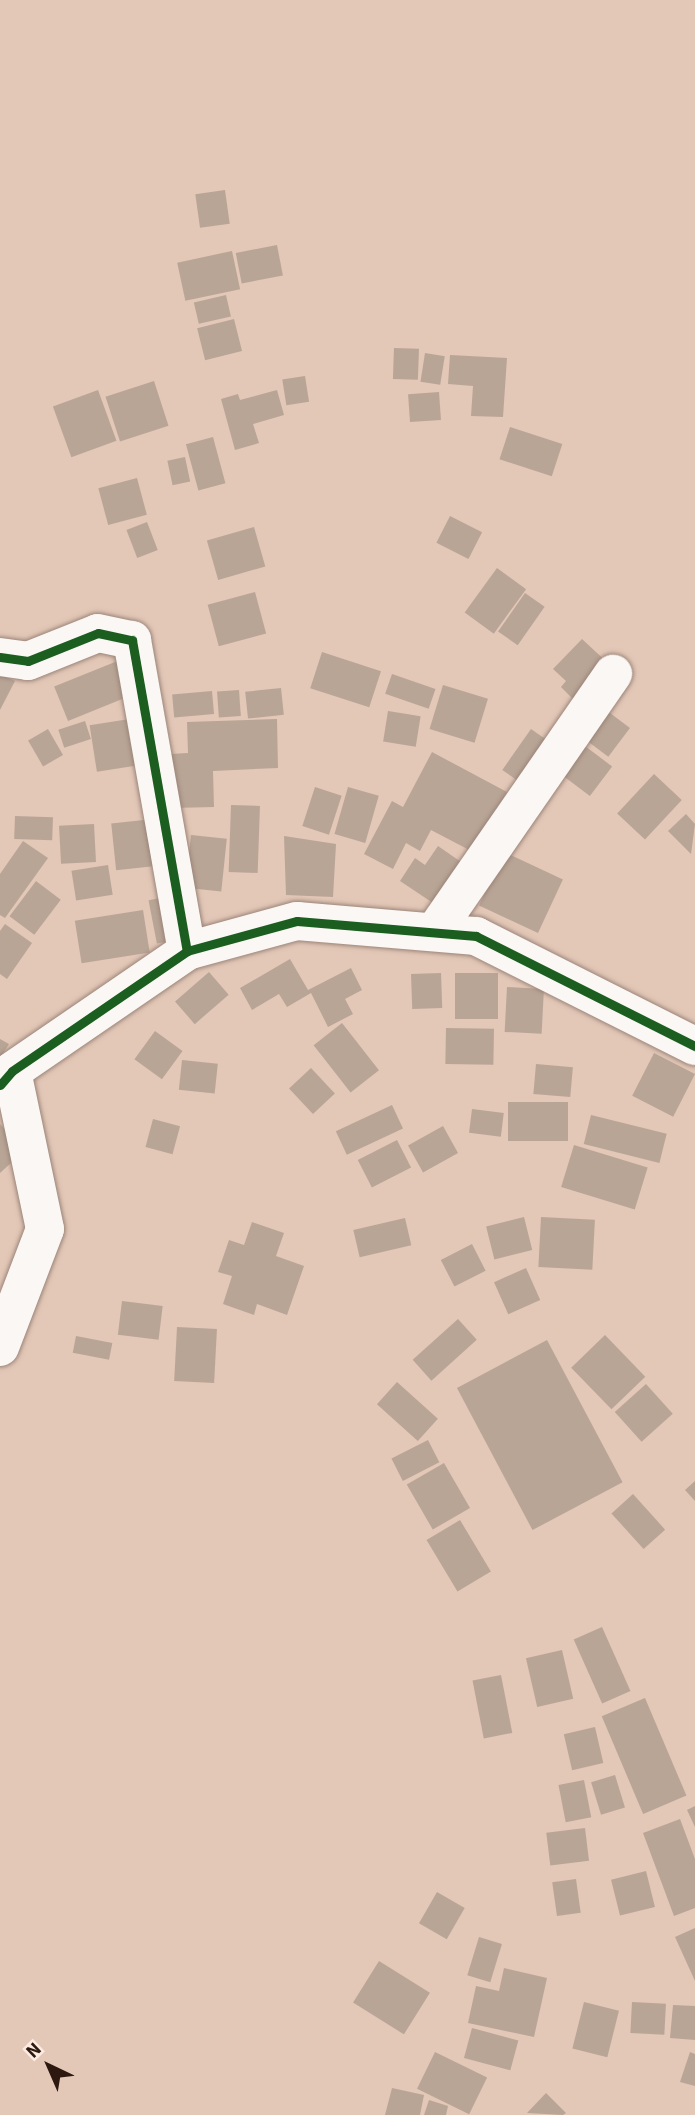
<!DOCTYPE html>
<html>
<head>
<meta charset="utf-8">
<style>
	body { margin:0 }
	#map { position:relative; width:695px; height:2115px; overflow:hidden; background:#e3c7b7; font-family:"Source Sans 3",sans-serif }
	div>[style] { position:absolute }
	.building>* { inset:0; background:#b9a596; transform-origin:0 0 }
	.roads { filter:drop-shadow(0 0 2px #9a8579) drop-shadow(0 0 2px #9a8579) }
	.street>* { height:38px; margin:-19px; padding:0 19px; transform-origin:19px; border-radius:19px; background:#fbf7f4 }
	.cycleway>* { height:9px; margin:-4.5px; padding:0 4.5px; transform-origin:4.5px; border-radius:4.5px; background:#1b5e20 }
	span { translate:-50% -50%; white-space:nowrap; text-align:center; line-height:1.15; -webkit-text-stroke:6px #fcebe2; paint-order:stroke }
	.north { position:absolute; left:14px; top:2031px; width:70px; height:70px; -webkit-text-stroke:5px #fcebe2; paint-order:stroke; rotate:316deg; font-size:19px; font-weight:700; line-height:28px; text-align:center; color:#2c180e }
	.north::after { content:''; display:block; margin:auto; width:24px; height:32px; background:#2c180e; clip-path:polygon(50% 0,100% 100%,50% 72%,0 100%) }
</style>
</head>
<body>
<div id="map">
	<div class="building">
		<i style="left:225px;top:190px;width:34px;height:30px;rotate:82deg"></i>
		<i style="left:277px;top:245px;width:31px;height:42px;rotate:79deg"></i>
		<i style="left:232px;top:251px;width:39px;height:56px;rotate:78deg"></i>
		<i style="left:226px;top:295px;width:22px;height:33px;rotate:77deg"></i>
		<i style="left:234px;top:319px;width:33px;height:38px;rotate:76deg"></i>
		<i style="left:394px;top:348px;width:25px;height:31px;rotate:2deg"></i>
		<i style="left:425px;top:353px;width:20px;height:29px;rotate:9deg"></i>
		<i style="clip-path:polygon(450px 355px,507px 358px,503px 417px,471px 416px,473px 386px,448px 384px)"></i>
		<i style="left:305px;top:376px;width:26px;height:23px;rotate:81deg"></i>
		<i style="left:154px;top:381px;width:47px;height:51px;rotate:72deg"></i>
		<i style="left:98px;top:390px;width:54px;height:48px;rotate:70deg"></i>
		<i style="clip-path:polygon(277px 390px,284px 415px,253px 424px,259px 443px,235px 450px,221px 399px,238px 394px,240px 400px)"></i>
		<i style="left:439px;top:392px;width:28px;height:31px;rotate:86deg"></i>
		<i style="left:510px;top:427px;width:55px;height:34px;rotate:18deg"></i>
		<i style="left:213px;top:437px;width:48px;height:28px;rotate:75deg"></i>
		<i style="left:185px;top:457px;width:25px;height:18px;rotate:78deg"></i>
		<i style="left:137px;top:478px;width:38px;height:40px;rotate:75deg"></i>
		<i style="left:450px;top:516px;width:36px;height:30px;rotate:27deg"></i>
		<i style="left:147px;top:522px;width:30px;height:22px;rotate:69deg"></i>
		<i style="left:254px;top:527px;width:41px;height:49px;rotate:74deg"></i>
		<i style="left:497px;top:568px;width:36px;height:55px;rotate:36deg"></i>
		<i style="left:255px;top:592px;width:43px;height:49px;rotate:75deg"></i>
		<i style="left:525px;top:593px;width:24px;height:47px;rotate:35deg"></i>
		<i style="clip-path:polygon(582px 639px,611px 666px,576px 702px,561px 687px,566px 681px,553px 669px)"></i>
		<i style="left:322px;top:652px;width:62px;height:38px;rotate:18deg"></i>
		<i style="left:120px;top:660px;width:37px;height:71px;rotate:68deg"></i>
		<i style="clip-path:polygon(0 674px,15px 681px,0 710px)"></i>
		<i style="left:392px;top:674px;width:46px;height:21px;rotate:19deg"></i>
		<i style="left:443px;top:685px;width:47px;height:46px;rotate:17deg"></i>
		<i style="left:281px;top:688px;width:27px;height:36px;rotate:84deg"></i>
		<i style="left:239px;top:690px;width:26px;height:22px;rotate:86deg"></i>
		<i style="left:212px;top:691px;width:23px;height:40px;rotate:85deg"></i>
		<i style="left:606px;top:710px;width:30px;height:36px;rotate:37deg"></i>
		<i style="left:388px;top:711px;width:33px;height:31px;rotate:9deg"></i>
		<i style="left:136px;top:718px;width:47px;height:47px;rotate:81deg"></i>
		<i style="clip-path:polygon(277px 719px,278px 768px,213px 771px,214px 807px,172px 808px,170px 754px,188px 753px,187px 722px)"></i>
		<i style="left:85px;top:721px;width:19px;height:28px;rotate:72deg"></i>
		<i style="left:48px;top:729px;width:30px;height:23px;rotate:60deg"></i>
		<i style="left:531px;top:729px;width:24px;height:50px;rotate:35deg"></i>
		<i style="left:581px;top:743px;width:39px;height:37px;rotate:37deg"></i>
		<i style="clip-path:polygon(432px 752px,507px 792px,475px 853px,431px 830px,420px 851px,406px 843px,393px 869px,364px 854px,392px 801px,403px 807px)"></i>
		<i style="left:654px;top:774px;width:38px;height:54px;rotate:43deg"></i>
		<i style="left:315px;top:787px;width:28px;height:41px;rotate:18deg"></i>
		<i style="left:348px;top:787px;width:32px;height:49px;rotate:16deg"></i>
		<i style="left:231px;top:805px;width:29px;height:67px;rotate:2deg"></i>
		<i style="clip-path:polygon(686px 814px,695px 824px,691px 854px,668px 831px)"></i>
		<i style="left:15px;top:816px;width:38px;height:23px;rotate:2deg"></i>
		<i style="left:153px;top:819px;width:47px;height:42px;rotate:84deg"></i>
		<i style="left:94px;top:824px;width:38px;height:35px;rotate:87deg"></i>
		<i style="left:191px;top:835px;width:36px;height:53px;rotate:6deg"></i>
		<i style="clip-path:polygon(284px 836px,336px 844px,333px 897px,286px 895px)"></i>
		<i style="clip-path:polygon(23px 841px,48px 858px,5px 918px,0 915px,0 874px)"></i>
		<i style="clip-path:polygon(438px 846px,464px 864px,436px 905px,400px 881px,415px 858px,425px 865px)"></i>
		<i style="left:504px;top:852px;width:65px;height:59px;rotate:25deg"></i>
		<i style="left:108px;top:865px;width:30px;height:37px;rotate:81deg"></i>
		<i style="left:36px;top:881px;width:31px;height:44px;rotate:37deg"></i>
		<i style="left:176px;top:895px;width:44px;height:28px;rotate:79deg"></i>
		<i style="left:143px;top:910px;width:43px;height:69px;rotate:81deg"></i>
		<i style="clip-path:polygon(5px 924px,32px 943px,7px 979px,0 974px,0 931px)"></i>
		<i style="clip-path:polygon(290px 959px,308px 990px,351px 968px,362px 990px,345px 999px,353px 1014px,328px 1027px,311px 993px,287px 1007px,279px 994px,252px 1010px,240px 988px)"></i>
		<i style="left:209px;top:972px;width:30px;height:45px;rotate:49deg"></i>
		<i style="left:441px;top:973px;width:35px;height:30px;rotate:88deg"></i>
		<i style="left:455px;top:973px;width:43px;height:46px"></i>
		<i style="left:507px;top:987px;width:37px;height:45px;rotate:3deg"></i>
		<i style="left:342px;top:1023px;width:60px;height:36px;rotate:52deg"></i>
		<i style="left:446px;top:1028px;width:48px;height:36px;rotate:1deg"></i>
		<i style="left:155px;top:1031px;width:34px;height:35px;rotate:36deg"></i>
		<i style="clip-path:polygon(0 1039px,9px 1044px,0 1058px)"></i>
		<i style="left:654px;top:1053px;width:46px;height:48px;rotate:27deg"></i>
		<i style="left:182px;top:1060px;width:36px;height:30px;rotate:6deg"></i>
		<i style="left:536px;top:1064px;width:37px;height:30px;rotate:5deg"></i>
		<i style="left:311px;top:1068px;width:35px;height:30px;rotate:47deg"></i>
		<i style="left:568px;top:1102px;width:39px;height:60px;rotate:90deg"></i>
		<i style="left:392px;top:1105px;width:26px;height:62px;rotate:65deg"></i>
		<i style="left:472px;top:1109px;width:32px;height:24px;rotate:7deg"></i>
		<i style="left:591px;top:1115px;width:78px;height:30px;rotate:14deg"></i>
		<i style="left:153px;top:1119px;width:28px;height:29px;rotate:15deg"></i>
		<i style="clip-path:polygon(0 1124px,24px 1151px,0 1173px)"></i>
		<i style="left:443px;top:1126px;width:31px;height:40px;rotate:61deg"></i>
		<i style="left:397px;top:1140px;width:31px;height:44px;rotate:63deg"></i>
		<i style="left:574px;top:1145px;width:77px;height:44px;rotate:17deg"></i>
		<i style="left:524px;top:1217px;width:34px;height:39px;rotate:76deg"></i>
		<i style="left:541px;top:1217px;width:54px;height:50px;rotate:3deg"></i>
		<i style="left:405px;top:1218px;width:28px;height:53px;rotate:77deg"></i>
		<i style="clip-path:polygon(252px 1222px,284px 1233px,276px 1256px,304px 1266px,287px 1315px,257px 1304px,254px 1315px,223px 1304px,232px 1276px,218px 1272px,229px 1240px,244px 1245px)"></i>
		<i style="left:472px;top:1244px;width:30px;height:35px;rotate:63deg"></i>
		<i style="left:526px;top:1268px;width:35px;height:35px;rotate:66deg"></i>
		<i style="left:122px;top:1301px;width:41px;height:34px;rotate:7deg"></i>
		<i style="left:458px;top:1319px;width:28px;height:61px;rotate:48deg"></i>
		<i style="left:177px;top:1327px;width:40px;height:54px;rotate:3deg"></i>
		<i style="left:605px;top:1335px;width:58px;height:47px;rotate:46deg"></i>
		<i style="left:76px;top:1336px;width:37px;height:17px;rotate:11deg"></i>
		<i style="left:547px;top:1340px;width:161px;height:102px;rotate:62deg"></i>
		<i style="left:397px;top:1382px;width:55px;height:30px;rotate:42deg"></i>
		<i style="left:646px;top:1384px;width:40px;height:42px;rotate:48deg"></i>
		<i style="left:428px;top:1440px;width:25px;height:41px;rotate:63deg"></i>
		<i style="left:444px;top:1463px;width:52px;height:43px;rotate:60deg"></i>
		<i style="clip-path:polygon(695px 1481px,695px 1501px,685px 1490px)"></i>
		<i style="left:633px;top:1494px;width:48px;height:29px;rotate:48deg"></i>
		<i style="left:460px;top:1520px;width:60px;height:39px;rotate:59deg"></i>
		<i style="left:602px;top:1627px;width:70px;height:31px;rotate:66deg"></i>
		<i style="left:562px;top:1650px;width:50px;height:37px;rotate:77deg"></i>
		<i style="left:501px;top:1675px;width:59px;height:29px;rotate:79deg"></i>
		<i style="left:645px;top:1698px;width:106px;height:47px;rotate:67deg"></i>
		<i style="left:595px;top:1727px;width:37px;height:32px;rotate:77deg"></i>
		<i style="left:615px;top:1775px;width:34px;height:25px;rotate:73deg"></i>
		<i style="left:584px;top:1780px;width:38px;height:26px;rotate:79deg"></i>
		<i style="clip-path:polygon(695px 1806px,695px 1827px,687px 1810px)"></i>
		<i style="clip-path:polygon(680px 1819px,695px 1859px,695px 1908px,674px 1916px,643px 1833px)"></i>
		<i style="left:585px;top:1828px;width:33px;height:39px;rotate:83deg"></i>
		<i style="left:646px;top:1871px;width:37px;height:36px;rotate:76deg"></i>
		<i style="left:576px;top:1879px;width:34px;height:24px;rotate:82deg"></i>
		<i style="left:437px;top:1892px;width:32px;height:36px;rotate:30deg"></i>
		<i style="clip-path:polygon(695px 1928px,695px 1981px,675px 1937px)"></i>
		<i style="left:479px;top:1937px;width:24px;height:40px;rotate:17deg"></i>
		<i style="left:379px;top:1961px;width:60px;height:49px;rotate:32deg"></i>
		<i style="clip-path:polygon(504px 1968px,547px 1978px,534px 2037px,468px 2023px,476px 1986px,499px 1991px)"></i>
		<i style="left:584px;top:2002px;width:36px;height:48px;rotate:14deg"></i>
		<i style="left:632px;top:2002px;width:34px;height:31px;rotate:3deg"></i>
		<i style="clip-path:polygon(673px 2005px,695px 2006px,695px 2040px,670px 2038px)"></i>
		<i style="left:472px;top:2028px;width:48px;height:31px;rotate:15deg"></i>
		<i style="left:435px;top:2052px;width:58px;height:41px;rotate:26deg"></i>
		<i style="clip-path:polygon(690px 2052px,695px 2054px,695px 2086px,680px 2082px)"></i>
		<i style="clip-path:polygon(392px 2088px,424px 2095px,420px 2115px,385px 2115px)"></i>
		<i style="clip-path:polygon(546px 2093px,566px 2113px,563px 2115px,527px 2113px)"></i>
		<i style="clip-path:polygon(429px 2100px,448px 2106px,446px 2115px,424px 2115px)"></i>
	</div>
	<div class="roads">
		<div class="street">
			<i style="left:0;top:657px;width:28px;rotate:8deg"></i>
			<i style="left:28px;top:661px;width:75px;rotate:-21.8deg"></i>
			<i style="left:98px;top:633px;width:35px;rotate:12deg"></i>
			<i style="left:132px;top:640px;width:316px;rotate:80deg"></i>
			<i style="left:435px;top:931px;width:313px;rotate:-55.3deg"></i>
			<i style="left:0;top:1085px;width:18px;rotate:-49deg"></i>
			<i style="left:12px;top:1071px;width:212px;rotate:-34.4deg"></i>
			<i style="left:187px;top:951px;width:114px;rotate:-15.3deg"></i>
			<i style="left:297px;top:921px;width:180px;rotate:4.8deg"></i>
			<i style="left:476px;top:936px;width:245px;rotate:26.7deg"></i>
			<i style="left:0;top:1347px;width:126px;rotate:-69.1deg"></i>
			<i style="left:45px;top:1229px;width:161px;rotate:-101.8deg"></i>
		</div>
	</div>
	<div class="cycleway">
		<i style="left:0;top:657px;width:28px;rotate:8deg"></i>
		<i style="left:28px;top:661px;width:75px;rotate:-21.8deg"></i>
		<i style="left:98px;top:633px;width:35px;rotate:12deg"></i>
		<i style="left:132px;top:640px;width:316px;rotate:80deg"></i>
		<i style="left:0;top:1085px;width:18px;rotate:-49deg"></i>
		<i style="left:12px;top:1071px;width:212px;rotate:-34.4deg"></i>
		<i style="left:187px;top:951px;width:114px;rotate:-15.3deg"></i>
		<i style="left:297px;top:921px;width:180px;rotate:4.8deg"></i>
		<i style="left:476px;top:936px;width:245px;rotate:26.7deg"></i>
	</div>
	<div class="north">N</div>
</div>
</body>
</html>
